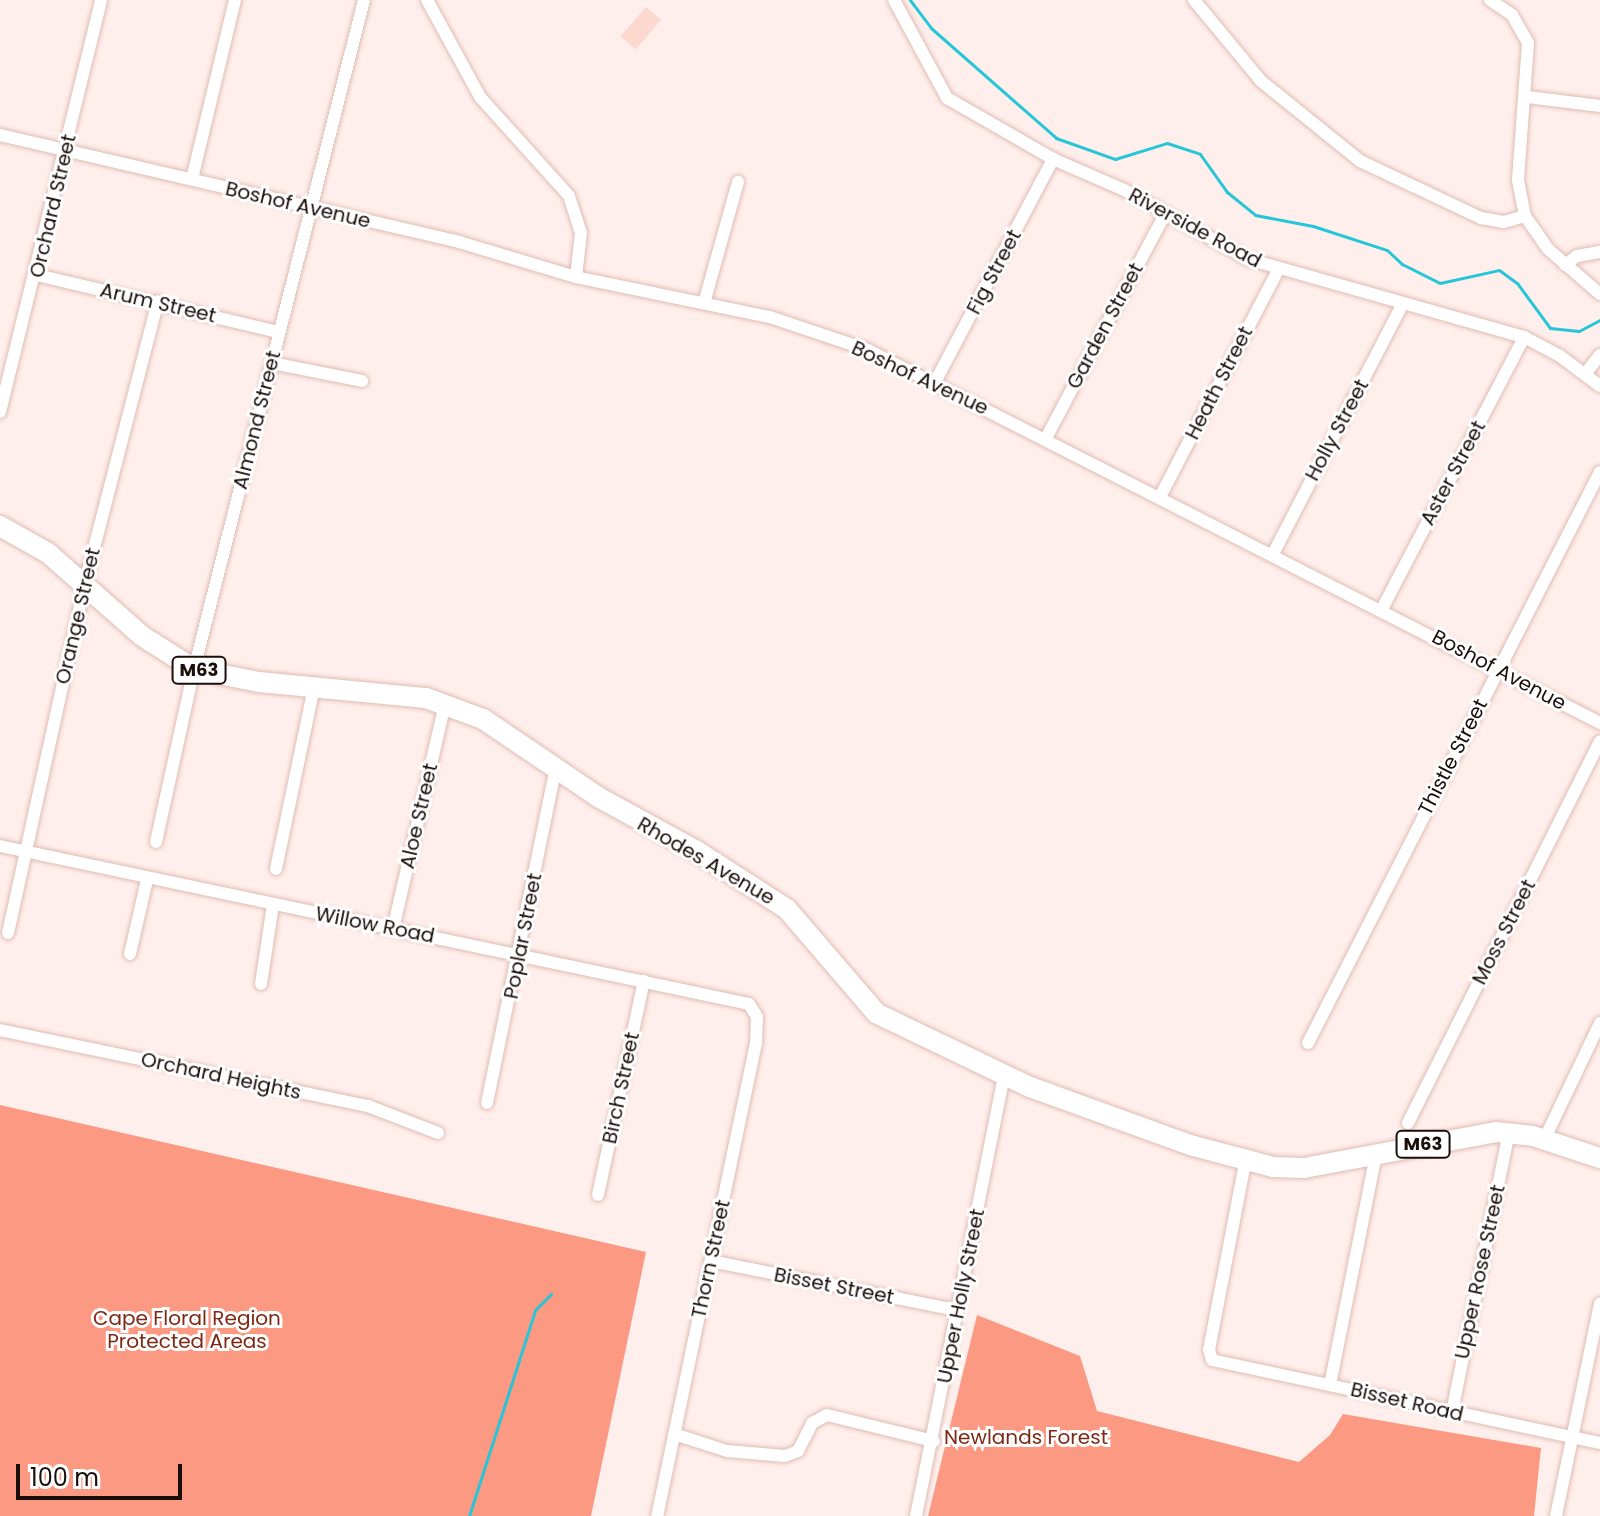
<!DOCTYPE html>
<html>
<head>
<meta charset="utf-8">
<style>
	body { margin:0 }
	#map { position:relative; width:1600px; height:1516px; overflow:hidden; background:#ffefec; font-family:Poppins,sans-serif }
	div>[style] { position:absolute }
	.green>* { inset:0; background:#fdd8ce; transform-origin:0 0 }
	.forest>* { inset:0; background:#fb9982 }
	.stream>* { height:3px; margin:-1.5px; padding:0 1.5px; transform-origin:1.5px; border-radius:1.5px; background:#26c6d8 }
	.roads { filter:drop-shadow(0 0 2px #e0bcb4) drop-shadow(0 0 2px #e0bcb4) }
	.street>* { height:12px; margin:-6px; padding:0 6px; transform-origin:6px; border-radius:6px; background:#fff }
	.primary>* { height:20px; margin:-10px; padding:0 10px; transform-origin:10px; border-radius:10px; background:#fff }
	span { translate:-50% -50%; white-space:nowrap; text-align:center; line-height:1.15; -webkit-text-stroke:6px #fff; paint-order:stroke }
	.shield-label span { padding:2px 6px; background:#fff; border:2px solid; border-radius:6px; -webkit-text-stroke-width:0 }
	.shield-label { font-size:18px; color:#1a0e0b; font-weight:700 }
	.street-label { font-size:20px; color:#1a0e0b }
	.park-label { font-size:20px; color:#7d2714 }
	.scale { position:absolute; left:16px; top:1464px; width:166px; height:36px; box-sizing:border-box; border:4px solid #1a0e0b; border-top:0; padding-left:10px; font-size:24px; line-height:28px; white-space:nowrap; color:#1a0e0b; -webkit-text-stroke:6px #fff; paint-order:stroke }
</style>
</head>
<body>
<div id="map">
	<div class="green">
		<i style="left:646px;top:7px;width:20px;height:39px;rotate:41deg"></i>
	</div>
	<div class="forest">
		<i style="clip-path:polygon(0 1105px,646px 1252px,591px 1516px,0 1516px)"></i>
		<i style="clip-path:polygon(977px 1315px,1080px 1356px,1097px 1411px,1299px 1462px,1330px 1435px,1343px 1414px,1541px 1448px,1534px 1516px,928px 1516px)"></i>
	</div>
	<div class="stream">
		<i style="left:910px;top:0;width:35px;rotate:53deg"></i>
		<i style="left:931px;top:28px;width:167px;rotate:41.3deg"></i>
		<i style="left:1056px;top:138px;width:63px;rotate:19.6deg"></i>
		<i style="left:1115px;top:159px;width:54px;rotate:-17.1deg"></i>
		<i style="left:1167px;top:143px;width:35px;rotate:18deg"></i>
		<i style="left:1200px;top:154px;width:47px;rotate:54.6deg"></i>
		<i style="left:1227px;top:192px;width:36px;rotate:39deg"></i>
		<i style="left:1255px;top:215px;width:59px;rotate:10.7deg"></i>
		<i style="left:1313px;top:226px;width:78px;rotate:18deg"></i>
		<i style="left:1387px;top:250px;width:21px;rotate:43deg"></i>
		<i style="left:1402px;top:264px;width:42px;rotate:26.6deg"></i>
		<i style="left:1440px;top:283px;width:60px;rotate:-12.4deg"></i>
		<i style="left:1499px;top:270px;width:22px;rotate:36deg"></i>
		<i style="left:1517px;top:283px;width:56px;rotate:53.7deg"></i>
		<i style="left:1550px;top:328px;width:29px;rotate:6deg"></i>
		<i style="left:1579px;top:331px;width:24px;rotate:-28deg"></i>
		<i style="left:469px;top:1516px;width:216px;rotate:-72.2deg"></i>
		<i style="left:535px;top:1310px;width:23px;rotate:-45deg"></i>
	</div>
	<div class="roads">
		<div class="street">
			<i style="left:427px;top:0;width:111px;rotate:61.3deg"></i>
			<i style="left:480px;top:97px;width:133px;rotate:48deg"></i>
			<i style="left:569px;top:196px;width:39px;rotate:72deg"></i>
			<i style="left:581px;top:233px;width:44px;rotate:96.5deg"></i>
			<i style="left:894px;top:0;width:111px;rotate:61.6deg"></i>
			<i style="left:947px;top:98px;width:122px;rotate:29.9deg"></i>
			<i style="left:1053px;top:159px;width:77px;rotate:23.6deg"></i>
			<i style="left:1124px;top:190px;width:142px;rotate:29.1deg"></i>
			<i style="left:1248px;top:259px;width:287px;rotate:15.8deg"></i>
			<i style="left:1524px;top:337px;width:41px;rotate:27.8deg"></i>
			<i style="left:1560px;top:356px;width:50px;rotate:36.9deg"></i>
			<i style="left:1194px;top:0;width:105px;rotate:50.4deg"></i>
			<i style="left:1261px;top:81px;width:127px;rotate:38.9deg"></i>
			<i style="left:1360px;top:161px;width:134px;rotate:25.2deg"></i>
			<i style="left:1481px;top:218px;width:23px;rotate:10deg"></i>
			<i style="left:1504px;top:222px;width:22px;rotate:-16deg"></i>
			<i style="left:1490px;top:0;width:27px;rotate:34deg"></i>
			<i style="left:1512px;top:15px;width:32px;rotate:60deg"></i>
			<i style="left:1528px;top:43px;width:137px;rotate:94.2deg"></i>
			<i style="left:1518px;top:180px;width:37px;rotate:79deg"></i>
			<i style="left:1525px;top:216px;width:40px;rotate:55.1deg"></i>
			<i style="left:1548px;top:249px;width:69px;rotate:40.9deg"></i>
			<i style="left:1527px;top:97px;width:74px;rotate:7deg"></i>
			<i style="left:0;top:135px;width:471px;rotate:13.1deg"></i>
			<i style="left:459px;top:242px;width:122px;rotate:16.7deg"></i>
			<i style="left:576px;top:277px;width:198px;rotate:11.7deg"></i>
			<i style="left:770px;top:317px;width:103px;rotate:18.6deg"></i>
			<i style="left:868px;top:350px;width:822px;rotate:27deg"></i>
			<i style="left:192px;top:179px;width:184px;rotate:-76.5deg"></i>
			<i style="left:1565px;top:265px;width:15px;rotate:-37deg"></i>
			<i style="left:1577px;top:256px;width:23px;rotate:-10deg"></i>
			<i style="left:37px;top:275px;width:249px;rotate:13.3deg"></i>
			<i style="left:704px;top:303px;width:126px;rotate:-74.3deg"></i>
			<i style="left:272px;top:363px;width:92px;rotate:11.3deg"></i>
			<i style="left:1585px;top:374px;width:24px;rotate:-52deg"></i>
			<i style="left:934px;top:384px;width:255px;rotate:-62.1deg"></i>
			<i style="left:0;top:412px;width:424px;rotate:-76.2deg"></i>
			<i style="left:1046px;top:438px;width:254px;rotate:-62deg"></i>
			<i style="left:1161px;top:495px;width:254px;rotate:-62.5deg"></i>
			<i style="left:1273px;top:554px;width:280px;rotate:-62.6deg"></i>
			<i style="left:1382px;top:609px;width:307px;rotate:-62.4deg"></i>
			<i style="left:156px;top:842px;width:177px;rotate:-77.6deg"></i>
			<i style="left:194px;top:669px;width:690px;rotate:-75.74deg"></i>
			<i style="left:0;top:846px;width:765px;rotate:11.91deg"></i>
			<i style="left:749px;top:1004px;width:15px;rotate:58deg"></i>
			<i style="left:757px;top:1017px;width:26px;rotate:92deg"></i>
			<i style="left:756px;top:1043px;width:483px;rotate:101.8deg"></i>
			<i style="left:276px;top:869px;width:186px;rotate:-78.2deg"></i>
			<i style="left:393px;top:929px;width:232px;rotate:-77deg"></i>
			<i style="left:8px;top:933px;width:358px;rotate:-77.6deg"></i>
			<i style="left:85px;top:583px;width:291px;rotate:-75.5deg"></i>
			<i style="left:130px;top:954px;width:76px;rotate:-77.1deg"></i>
			<i style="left:261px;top:984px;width:80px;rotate:-81.4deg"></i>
			<i style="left:0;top:1030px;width:376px;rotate:11.7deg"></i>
			<i style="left:368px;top:1106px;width:75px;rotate:21.1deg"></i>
			<i style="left:1308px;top:1043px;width:641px;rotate:-62.92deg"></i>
			<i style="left:487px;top:1103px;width:343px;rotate:-78.4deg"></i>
			<i style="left:1408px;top:1123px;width:427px;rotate:-63.3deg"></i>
			<i style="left:1544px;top:1140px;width:130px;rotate:-64.4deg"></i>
			<i style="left:1245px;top:1163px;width:190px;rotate:100.9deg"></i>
			<i style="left:1209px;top:1350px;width:10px;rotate:73deg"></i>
			<i style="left:1212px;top:1360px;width:397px;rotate:12.1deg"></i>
			<i style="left:598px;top:1195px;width:219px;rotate:-77.9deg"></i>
			<i style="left:711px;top:1261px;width:251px;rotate:11.3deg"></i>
			<i style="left:1330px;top:1385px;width:236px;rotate:-78.7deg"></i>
			<i style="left:1452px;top:1412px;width:286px;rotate:-78.5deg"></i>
			<i style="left:674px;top:1434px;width:56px;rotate:17.8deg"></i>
			<i style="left:727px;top:1451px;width:58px;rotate:4.9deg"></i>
			<i style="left:785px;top:1456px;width:14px;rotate:-21deg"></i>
			<i style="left:798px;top:1451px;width:31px;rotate:-63deg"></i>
			<i style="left:812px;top:1423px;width:17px;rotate:-28deg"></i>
			<i style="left:827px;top:1415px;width:110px;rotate:13.7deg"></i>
			<i style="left:916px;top:1516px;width:449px;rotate:-78.7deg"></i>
			<i style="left:1556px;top:1516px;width:217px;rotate:-78.3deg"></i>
		</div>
		<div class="primary">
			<i style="left:0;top:526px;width:55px;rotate:29.4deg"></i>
			<i style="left:48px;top:553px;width:125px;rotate:41.4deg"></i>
			<i style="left:142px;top:636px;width:62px;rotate:32.4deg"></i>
			<i style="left:194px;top:669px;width:66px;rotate:11.3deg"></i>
			<i style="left:259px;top:682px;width:168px;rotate:5.5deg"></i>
			<i style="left:426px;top:698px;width:61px;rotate:20.2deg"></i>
			<i style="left:483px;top:719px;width:139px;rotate:34.1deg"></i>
			<i style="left:598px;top:797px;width:111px;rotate:28.7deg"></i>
			<i style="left:695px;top:850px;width:109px;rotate:32.7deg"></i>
			<i style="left:787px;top:909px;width:137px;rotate:49.4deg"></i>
			<i style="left:876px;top:1013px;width:171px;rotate:25.7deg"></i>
			<i style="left:1030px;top:1087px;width:170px;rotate:19.9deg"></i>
			<i style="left:1190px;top:1145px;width:86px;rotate:14.8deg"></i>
			<i style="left:1273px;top:1167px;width:31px;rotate:2deg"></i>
			<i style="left:1304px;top:1168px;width:195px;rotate:-10.6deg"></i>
			<i style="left:1496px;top:1132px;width:37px;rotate:6deg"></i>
			<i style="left:1533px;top:1136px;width:71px;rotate:18.2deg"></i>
		</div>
	</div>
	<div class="shield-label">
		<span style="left:199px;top:670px">M63</span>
		<span style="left:1423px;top:1144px">M63</span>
	</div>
	<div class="street-label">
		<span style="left:298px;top:205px;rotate:13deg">Boshof Avenue</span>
		<span style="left:53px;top:206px;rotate:-77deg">Orchard Street</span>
		<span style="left:1195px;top:228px;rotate:28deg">Riverside Road</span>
		<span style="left:994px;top:272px;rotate:-62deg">Fig Street</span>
		<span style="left:158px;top:303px;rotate:13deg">Arum Street</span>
		<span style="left:1105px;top:326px;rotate:-62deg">Garden Street</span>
		<span style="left:920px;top:378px;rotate:25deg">Boshof Avenue</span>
		<span style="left:1219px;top:383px;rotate:-63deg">Heath Street</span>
		<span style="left:257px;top:420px;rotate:-76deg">Almond Street</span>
		<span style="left:1337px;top:430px;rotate:-62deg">Holly Street</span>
		<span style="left:1453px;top:473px;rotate:-62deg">Aster Street</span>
		<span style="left:78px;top:616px;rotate:-77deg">Orange Street</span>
		<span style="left:1499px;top:670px;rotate:28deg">Boshof Avenue</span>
		<span style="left:1453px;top:757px;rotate:-63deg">Thistle Street</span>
		<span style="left:419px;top:816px;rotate:-77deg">Aloe Street</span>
		<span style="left:706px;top:861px;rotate:30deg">Rhodes Avenue</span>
		<span style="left:375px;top:925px;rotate:11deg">Willow Road</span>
		<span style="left:1504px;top:932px;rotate:-63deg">Moss Street</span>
		<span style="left:523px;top:936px;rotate:-79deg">Poplar Street</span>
		<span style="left:221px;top:1076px;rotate:12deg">Orchard Heights</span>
		<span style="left:621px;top:1088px;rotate:-78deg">Birch Street</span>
		<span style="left:711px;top:1259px;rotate:-78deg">Thorn Street</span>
		<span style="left:1480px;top:1272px;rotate:-78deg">Upper Rose Street</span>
		<span style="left:834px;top:1286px;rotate:11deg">Bisset Street</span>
		<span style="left:961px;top:1296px;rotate:-79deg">Upper Holly Street</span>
		<span style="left:1407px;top:1402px;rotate:13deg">Bisset Road</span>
	</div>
	<div class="park-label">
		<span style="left:187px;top:1330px">Cape Floral Region<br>Protected Areas</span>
		<span style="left:1026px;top:1437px">Newlands Forest</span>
	</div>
	<div class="scale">100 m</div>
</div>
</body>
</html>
